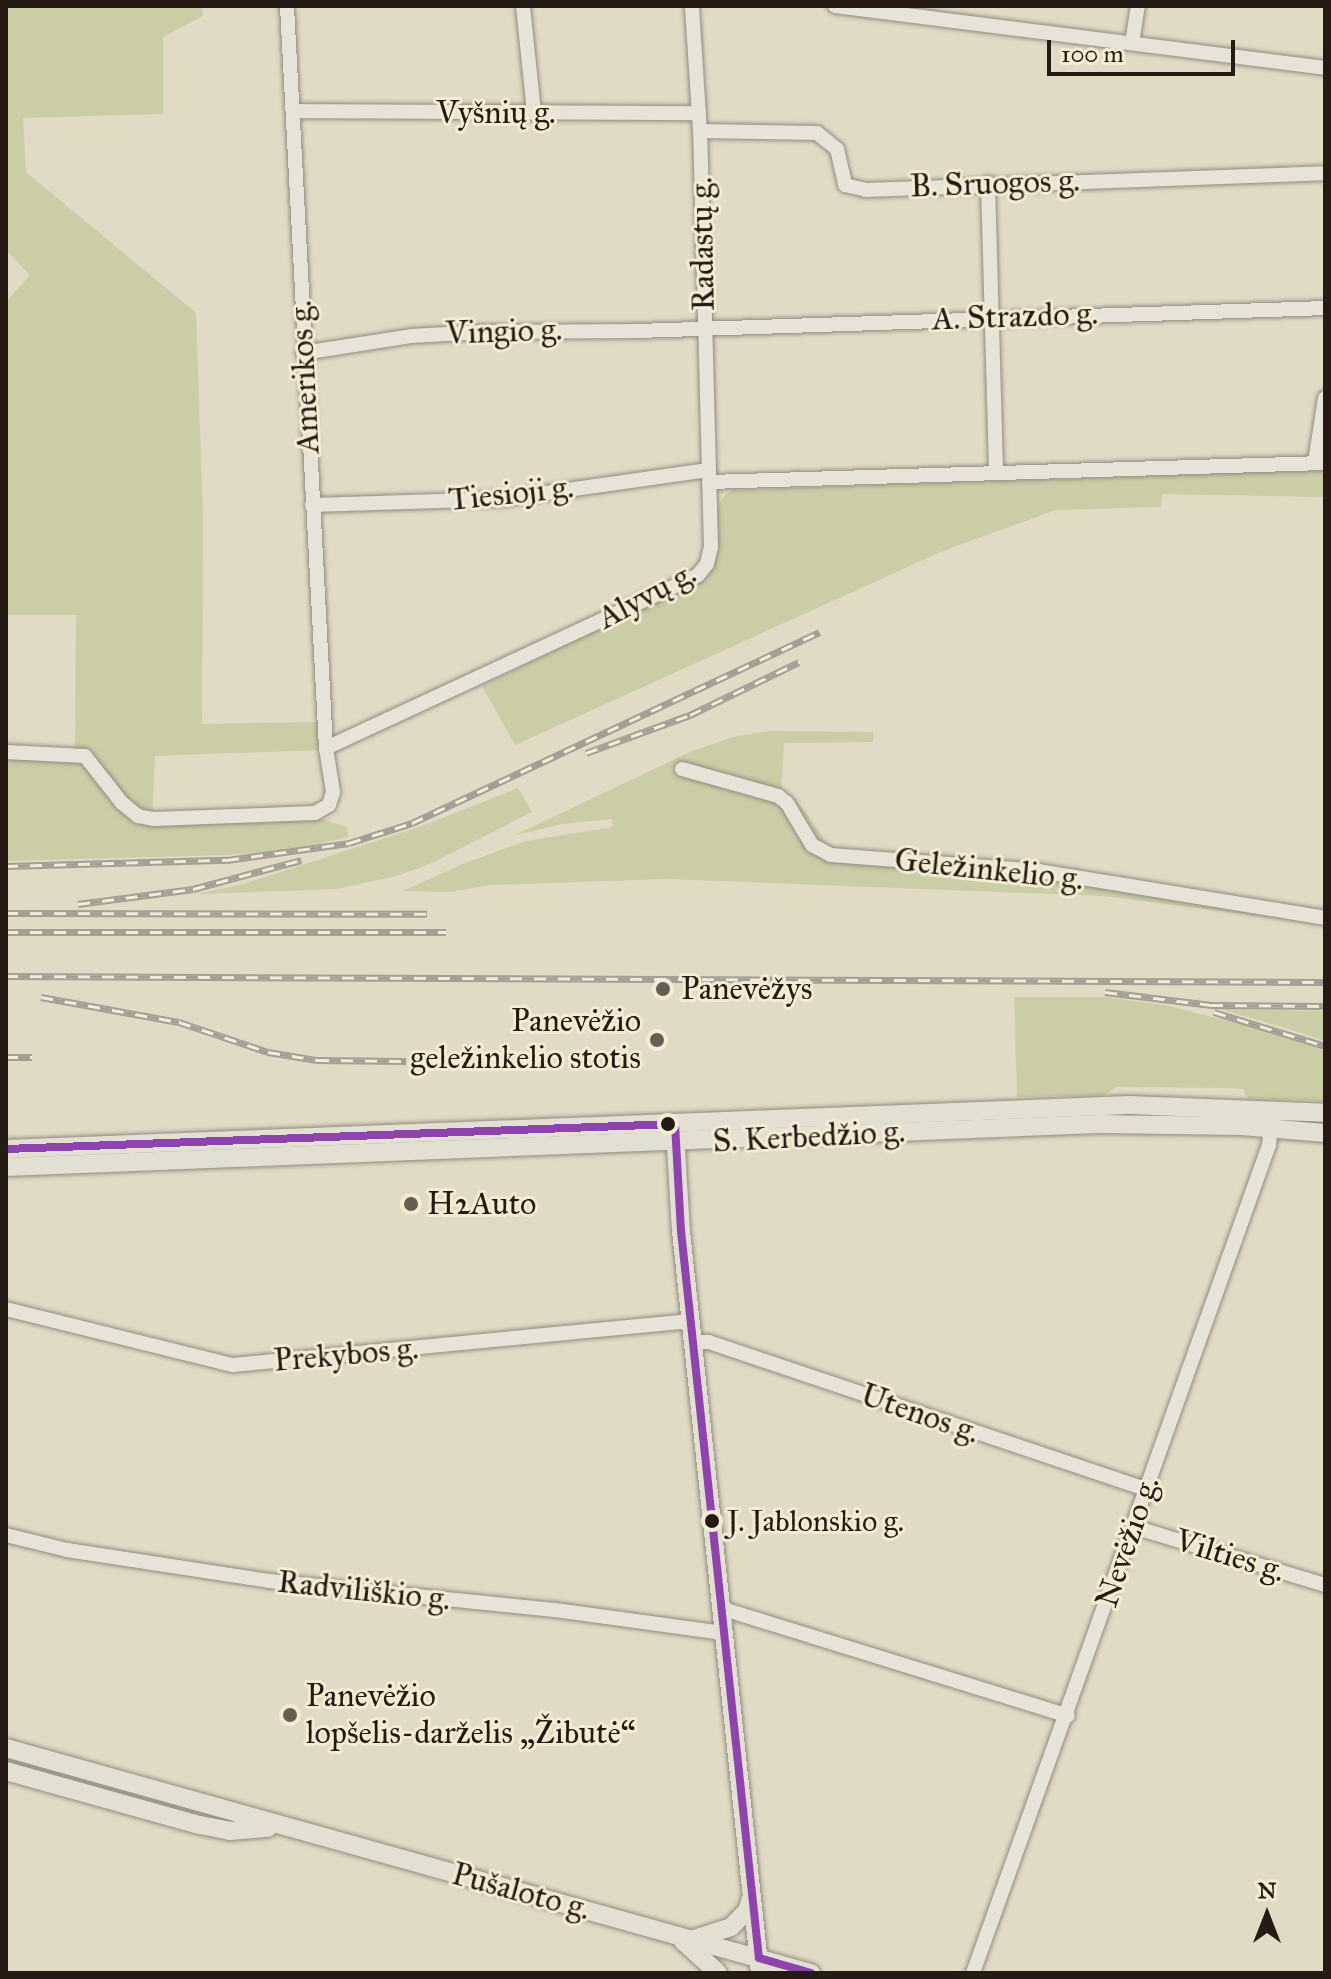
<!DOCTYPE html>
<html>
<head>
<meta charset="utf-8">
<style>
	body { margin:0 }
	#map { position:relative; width:1331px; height:1979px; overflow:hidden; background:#e1dac5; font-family:"IM FELL Great Primer",serif }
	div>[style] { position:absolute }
	.green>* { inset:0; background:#cbcda7; transform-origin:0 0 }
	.roads { filter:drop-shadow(0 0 2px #918b7f) drop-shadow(0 0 2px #918b7f) }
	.minor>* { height:14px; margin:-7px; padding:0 7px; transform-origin:7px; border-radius:7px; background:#e7e3d9 }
	.major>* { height:18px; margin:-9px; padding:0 9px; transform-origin:9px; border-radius:9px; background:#e4dfd3 }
	.rail>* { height:7px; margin-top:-3.5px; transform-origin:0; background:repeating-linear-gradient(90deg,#f3ebd2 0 12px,#a39f97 0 24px); box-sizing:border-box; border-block:2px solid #a39f97 }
	.bus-1>* { height:8px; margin:-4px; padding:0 4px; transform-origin:4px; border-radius:4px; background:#8e44ad }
	.dots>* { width:22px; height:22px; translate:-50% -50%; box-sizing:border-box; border:4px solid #f3ebd2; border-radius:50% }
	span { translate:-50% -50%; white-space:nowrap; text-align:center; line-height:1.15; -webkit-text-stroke:6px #f3ebd2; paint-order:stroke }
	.bus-label { font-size:30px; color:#261a15 }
	.left { translate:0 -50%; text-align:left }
	.street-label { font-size:32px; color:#261a15 }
	.poi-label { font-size:32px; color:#261a15 }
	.right { translate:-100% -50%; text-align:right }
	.frame { position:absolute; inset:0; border:8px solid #261a15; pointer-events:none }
	.north { position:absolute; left:1227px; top:1875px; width:80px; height:80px; -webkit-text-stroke:6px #f3ebd2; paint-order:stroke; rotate:0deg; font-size:22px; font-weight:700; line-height:32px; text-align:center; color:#261a15 }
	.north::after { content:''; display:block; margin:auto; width:28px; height:36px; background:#261a15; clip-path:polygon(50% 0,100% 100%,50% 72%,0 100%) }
	.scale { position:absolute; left:1047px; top:40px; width:188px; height:36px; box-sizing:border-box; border:4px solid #261a15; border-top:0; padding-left:10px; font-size:24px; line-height:28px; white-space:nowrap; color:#261a15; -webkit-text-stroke:6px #f3ebd2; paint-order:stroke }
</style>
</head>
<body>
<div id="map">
	<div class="green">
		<i style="clip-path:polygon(6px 6px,202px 6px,203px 16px,163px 37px,163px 114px,23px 118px,26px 172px,196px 313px,203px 517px,202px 724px,318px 722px,321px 750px,155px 756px,152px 825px,316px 817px,347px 827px,349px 837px,292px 850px,227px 855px,6px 861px,6px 760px,75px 760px,76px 615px,6px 615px,6px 302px,30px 275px,6px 250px)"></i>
		<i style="clip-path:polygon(1325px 470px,1325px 497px,1162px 494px,1161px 507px,1056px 510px,943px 551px,515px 745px,482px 686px,699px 580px,717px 555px,716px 509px,725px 495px,732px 490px)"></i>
		<i style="clip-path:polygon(769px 731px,873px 732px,873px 742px,784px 743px,781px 793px,796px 799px,832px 850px,1039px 877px,1311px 923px,1104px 896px,667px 879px,490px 885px,450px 892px,403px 891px,465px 863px,526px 841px,613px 827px,612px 819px,562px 824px,515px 835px,692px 751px,733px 737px)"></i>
		<i style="clip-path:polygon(518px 788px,532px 812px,432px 863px,397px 876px,337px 889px,197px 894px,244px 884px,422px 826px)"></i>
		<i style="clip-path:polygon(1014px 997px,1105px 997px,1164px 1005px,1282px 1034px,1325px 1051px,1325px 1101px,1248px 1099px,1243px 1089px,1228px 1088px,1117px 1087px,1104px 1095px,1017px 1097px)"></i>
		<i style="clip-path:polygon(1220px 1009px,1325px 1011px,1325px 1041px,1292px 1030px)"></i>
		<i style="left:6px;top:1756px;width:196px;height:8px;rotate:15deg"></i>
	</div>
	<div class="roads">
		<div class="minor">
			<i style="left:287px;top:6px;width:743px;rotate:86.99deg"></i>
			<i style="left:523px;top:6px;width:108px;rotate:84.1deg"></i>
			<i style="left:835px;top:6px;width:494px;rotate:7.2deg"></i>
			<i style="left:1132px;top:43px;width:37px;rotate:-81deg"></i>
			<i style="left:293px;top:111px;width:406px;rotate:0.3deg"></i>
			<i style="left:700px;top:131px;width:117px;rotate:1deg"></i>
			<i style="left:817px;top:133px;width:26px;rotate:39deg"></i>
			<i style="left:837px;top:149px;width:37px;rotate:77deg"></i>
			<i style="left:845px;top:185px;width:22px;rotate:13deg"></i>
			<i style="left:866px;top:190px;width:459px;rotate:-2.1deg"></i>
			<i style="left:988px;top:183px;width:290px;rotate:88.4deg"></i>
			<i style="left:303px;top:353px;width:109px;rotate:-8.9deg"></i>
			<i style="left:411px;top:336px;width:71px;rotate:-3.2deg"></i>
			<i style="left:482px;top:332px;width:155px;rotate:-0.4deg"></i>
			<i style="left:637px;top:331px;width:688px;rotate:-1.91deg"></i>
			<i style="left:1315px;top:462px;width:65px;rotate:-81.1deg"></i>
			<i style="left:709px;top:482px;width:616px;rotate:-1.77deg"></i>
			<i style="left:312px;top:505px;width:192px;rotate:-1.8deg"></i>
			<i style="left:504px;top:499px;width:206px;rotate:-8.1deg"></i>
			<i style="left:6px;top:752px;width:79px;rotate:2.9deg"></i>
			<i style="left:85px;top:756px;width:60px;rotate:51.8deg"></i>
			<i style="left:122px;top:803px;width:21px;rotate:39deg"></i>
			<i style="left:138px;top:816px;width:16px;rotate:11deg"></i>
			<i style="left:154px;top:819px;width:161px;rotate:-2.1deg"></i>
			<i style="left:315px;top:813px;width:16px;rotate:-30deg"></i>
			<i style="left:329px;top:805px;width:14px;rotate:-73deg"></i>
			<i style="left:333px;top:792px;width:45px;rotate:-99deg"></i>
			<i style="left:326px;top:748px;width:410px;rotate:-24.9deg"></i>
			<i style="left:698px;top:575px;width:14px;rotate:-51deg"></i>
			<i style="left:707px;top:564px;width:17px;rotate:-77deg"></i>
			<i style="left:711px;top:547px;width:416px;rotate:-91.5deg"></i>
			<i style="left:700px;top:131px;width:125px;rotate:-93.7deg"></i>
			<i style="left:682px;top:769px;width:100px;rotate:15.7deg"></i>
			<i style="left:778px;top:796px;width:11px;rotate:38deg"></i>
			<i style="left:787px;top:803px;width:49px;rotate:59.2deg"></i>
			<i style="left:812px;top:845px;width:21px;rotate:28deg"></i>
			<i style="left:831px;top:855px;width:209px;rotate:4.4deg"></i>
			<i style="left:1039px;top:871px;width:290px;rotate:9.3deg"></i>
			<i style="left:6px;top:1309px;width:234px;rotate:13.9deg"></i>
			<i style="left:233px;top:1365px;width:460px;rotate:-5.5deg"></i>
			<i style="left:693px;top:1342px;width:16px"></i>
			<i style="left:709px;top:1342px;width:461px;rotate:18.6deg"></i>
			<i style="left:1134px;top:1527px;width:200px;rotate:16.9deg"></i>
			<i style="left:6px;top:1535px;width:63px;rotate:13.8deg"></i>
			<i style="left:67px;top:1550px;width:204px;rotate:8.7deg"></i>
			<i style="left:269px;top:1581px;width:287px;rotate:5.8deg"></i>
			<i style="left:555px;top:1610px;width:170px;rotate:7.8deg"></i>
			<i style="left:720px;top:1608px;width:364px;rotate:17.2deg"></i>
			<i style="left:973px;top:1973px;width:879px;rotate:-70.33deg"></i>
			<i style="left:1269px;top:1145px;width:24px;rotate:-85deg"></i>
		</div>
		<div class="major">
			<i style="left:675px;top:1131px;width:100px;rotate:86.6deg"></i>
			<i style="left:681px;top:1231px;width:746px;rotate:83.92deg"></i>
			<i style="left:6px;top:1149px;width:1124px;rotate:-2.24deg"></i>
			<i style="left:1129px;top:1105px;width:196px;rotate:2.3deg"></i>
			<i style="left:6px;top:1167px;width:1093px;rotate:-2.25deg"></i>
			<i style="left:1098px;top:1124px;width:144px;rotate:0.8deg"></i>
			<i style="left:1242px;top:1126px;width:83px;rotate:4.8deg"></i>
			<i style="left:6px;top:1748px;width:836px;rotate:15.62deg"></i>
			<i style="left:6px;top:1771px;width:201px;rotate:15.6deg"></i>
			<i style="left:200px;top:1825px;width:31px;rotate:11deg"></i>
			<i style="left:230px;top:1831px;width:38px;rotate:-5deg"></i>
			<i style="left:694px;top:1939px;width:39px;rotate:-18deg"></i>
			<i style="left:731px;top:1927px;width:23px;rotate:-45deg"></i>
			<i style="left:747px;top:1911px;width:16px;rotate:-72deg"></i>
			<i style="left:683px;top:1941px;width:47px;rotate:42.4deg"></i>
		</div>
	</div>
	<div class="rail">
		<i style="left:586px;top:753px;width:111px;rotate:-20.1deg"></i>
		<i style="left:690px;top:715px;width:121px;rotate:-25.9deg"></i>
		<i style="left:6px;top:866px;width:221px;rotate:-1.6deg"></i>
		<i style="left:227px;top:860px;width:123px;rotate:-7.9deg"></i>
		<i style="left:349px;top:843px;width:66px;rotate:-17.6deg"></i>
		<i style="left:412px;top:823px;width:450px;rotate:-25.1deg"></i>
		<i style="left:78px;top:904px;width:116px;rotate:-7.4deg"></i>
		<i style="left:193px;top:889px;width:112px;rotate:-15deg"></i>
		<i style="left:6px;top:913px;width:421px;rotate:0.1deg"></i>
		<i style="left:6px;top:932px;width:440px"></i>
		<i style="left:6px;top:976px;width:1319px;rotate:0.26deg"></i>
		<i style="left:1105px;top:992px;width:107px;rotate:7deg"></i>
		<i style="left:1211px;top:1005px;width:114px;rotate:0.5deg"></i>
		<i style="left:41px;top:997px;width:140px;rotate:10.3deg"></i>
		<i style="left:179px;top:1022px;width:94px;rotate:18.6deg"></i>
		<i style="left:268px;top:1052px;width:50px;rotate:9.3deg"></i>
		<i style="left:317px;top:1060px;width:89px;rotate:0.6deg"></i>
		<i style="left:1214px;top:1012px;width:116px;rotate:17deg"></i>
		<i style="left:6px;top:1057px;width:26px"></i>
	</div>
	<div class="bus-1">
		<i style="left:6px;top:1149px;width:669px;rotate:-2.14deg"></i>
		<i style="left:675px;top:1124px;width:107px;rotate:86.8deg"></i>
		<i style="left:681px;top:1231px;width:731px;rotate:83.88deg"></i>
		<i style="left:759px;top:1958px;width:54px;rotate:16.1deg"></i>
	</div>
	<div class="dots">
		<i style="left:663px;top:989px;background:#675d53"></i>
		<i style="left:657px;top:1040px;background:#675d53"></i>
		<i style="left:668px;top:1124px;background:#261a15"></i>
		<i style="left:411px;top:1204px;background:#675d53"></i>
		<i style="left:712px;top:1521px;background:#261a15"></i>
		<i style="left:290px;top:1715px;background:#675d53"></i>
	</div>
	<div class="bus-label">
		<span class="left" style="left:727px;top:1521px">J. Jablonskio g.</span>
	</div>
	<div class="street-label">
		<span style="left:496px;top:113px">Vyšnių g.</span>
		<span style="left:995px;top:184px;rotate:-2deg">B. Sruogos g.</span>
		<span style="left:703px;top:244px;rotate:-91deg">Radastų g.</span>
		<span style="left:1015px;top:317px;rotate:-2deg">A. Strazdo g.</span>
		<span style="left:504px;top:332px;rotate:-2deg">Vingio g.</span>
		<span style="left:305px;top:377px;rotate:-93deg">Amerikos g.</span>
		<span style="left:511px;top:494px;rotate:-6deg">Tiesioji g.</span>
		<span style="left:647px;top:596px;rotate:-28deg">Alyvų g.</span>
		<span style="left:989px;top:870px;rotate:6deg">Geležinkelio g.</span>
		<span style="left:809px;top:1137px;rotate:-3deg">S. Kerbedžio g.</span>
		<span style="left:346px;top:1355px;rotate:-5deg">Prekybos g.</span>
		<span style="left:920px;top:1414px;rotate:19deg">Utenos g.</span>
		<span style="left:1128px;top:1542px;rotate:-71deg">Nevėžio g.</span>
		<span style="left:1230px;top:1556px;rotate:17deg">Vilties g.</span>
		<span style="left:364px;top:1591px;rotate:6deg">Radviliškio g.</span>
		<span style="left:521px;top:1892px;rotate:15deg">Pušaloto g.</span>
	</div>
	<div class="poi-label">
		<span class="left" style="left:681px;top:989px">Panevėžys</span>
		<span class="right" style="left:641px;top:1040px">Panevėžio<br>geležinkelio stotis</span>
		<span class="left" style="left:427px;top:1204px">H2Auto</span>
		<span class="left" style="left:306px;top:1715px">Panevėžio<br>lopšelis-darželis „Žibutė“</span>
	</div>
	<div class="frame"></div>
	<div class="north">N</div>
	<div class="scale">100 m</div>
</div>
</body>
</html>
